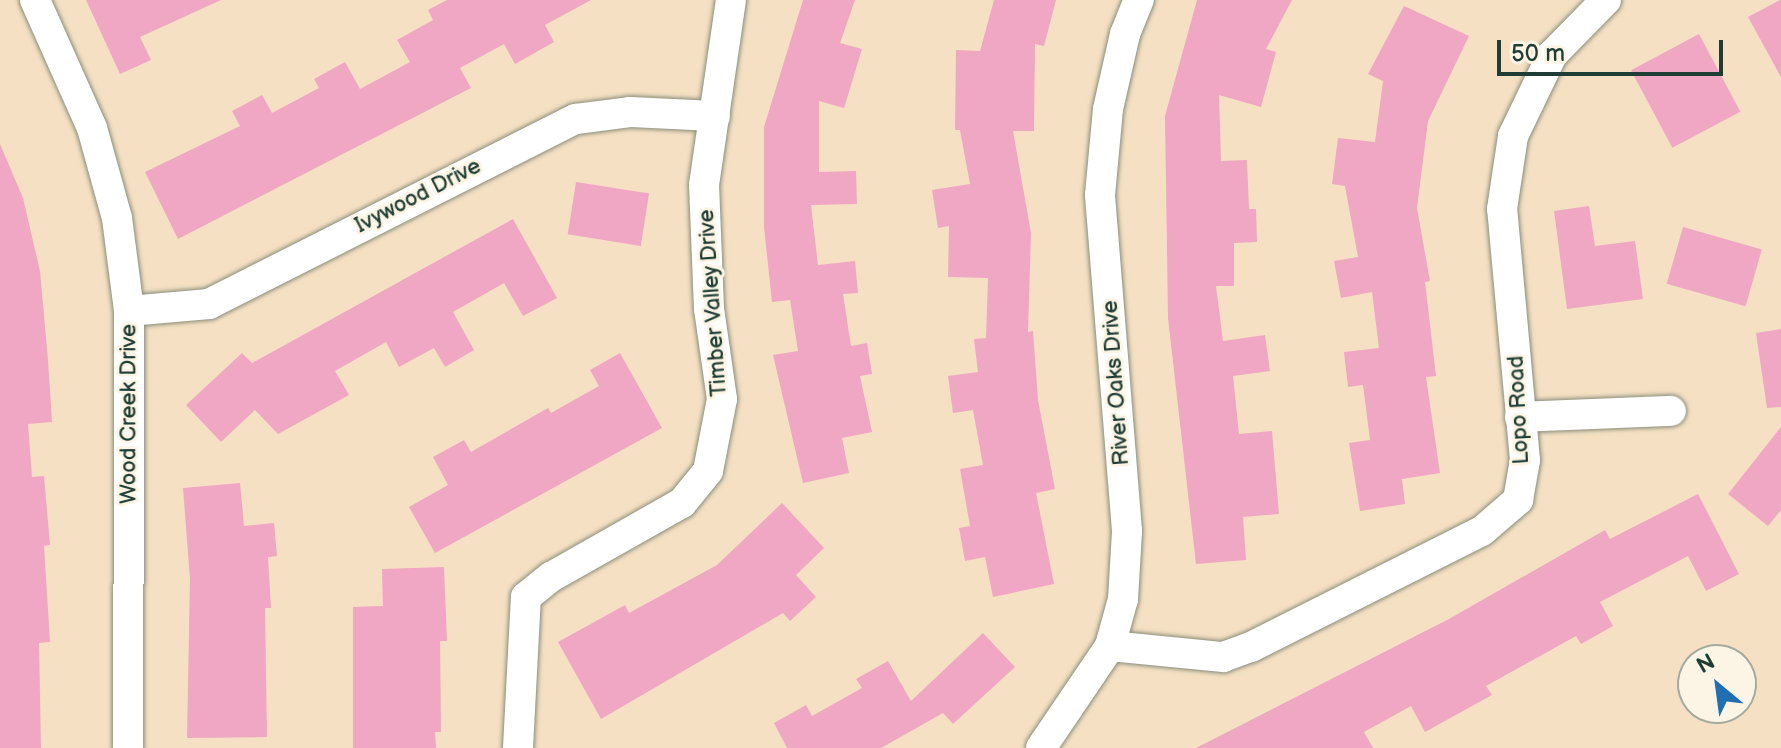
<!DOCTYPE html>
<html>
<head>
<meta charset="utf-8">
<style>
	body { margin:0 }
	#map { position:relative; width:1781px; height:748px; overflow:hidden; background:#f5e0c3; font-family:"Balsamiq Sans",sans-serif }
	div>[style] { position:absolute }
	.building>* { inset:0; background:#efa7c3; transform-origin:0 0 }
	.roads { filter:drop-shadow(0 0 2px #8a8e7c) drop-shadow(0 0 2px #8a8e7c) }
	.minor>* { height:30px; margin:-15px; padding:0 15px; transform-origin:15px; border-radius:15px; background:#fff }
	span { translate:-50% -50%; white-space:nowrap; text-align:center; line-height:1.15; -webkit-text-stroke:6px #fcf5e5; paint-order:stroke }
	.street-label { font-size:22px; color:#1f3d34 }
	.north { position:absolute; left:1677px; top:644px; width:80px; height:80px; box-sizing:border-box; background:#fcf5e5; border:2px solid #a4ab9e; border-radius:50%; rotate:331deg; font-size:22px; font-weight:700; line-height:32px; text-align:center; color:#1f3d34 }
	.north::after { content:''; display:block; margin:auto; width:28px; height:36px; background:#1f6fb2; clip-path:polygon(50% 0,100% 100%,50% 72%,0 100%) }
	.scale { position:absolute; left:1497px; top:40px; width:226px; height:36px; box-sizing:border-box; border:4px solid #1f3d34; border-top:0; padding-left:10px; font-size:24px; line-height:28px; white-space:nowrap; color:#1f3d34; -webkit-text-stroke:6px #fcf5e5; paint-order:stroke }
</style>
</head>
<body>
<div id="map">
	<div class="building">
		<i style="clip-path:polygon(86px 0,221px 0,140px 37px,151px 60px,120px 74px)"></i>
		<i style="clip-path:polygon(447px 0,591px 0,545px 25px,554px 42px,515px 64px,504px 44px,460px 68px,471px 88px,178px 239px,145px 172px,240px 126px,232px 111px,262px 95px,272px 113px,319px 88px,314px 79px,345px 62px,360px 89px,410px 62px,397px 40px,433px 20px,428px 10px)"></i>
		<i style="clip-path:polygon(803px 0,855px 0,840px 43px,862px 49px,844px 108px,819px 101px,819px 172px,856px 171px,857px 204px,811px 205px,818px 265px,855px 261px,858px 293px,843px 294px,851px 346px,867px 343px,872px 374px,860px 376px,872px 432px,842px 438px,849px 473px,803px 483px,773px 355px,798px 351px,790px 300px,772px 302px,764px 227px,764px 127px)"></i>
		<i style="clip-path:polygon(994px 0,1056px 0,1044px 46px,1035px 44px,1034px 131px,1013px 131px,1031px 233px,1028px 332px,1033px 331px,1038px 400px,1055px 489px,1036px 493px,1054px 584px,993px 597px,985px 557px,965px 561px,959px 528px,970px 526px,960px 469px,983px 465px,973px 410px,953px 413px,948px 376px,978px 372px,974px 339px,986px 338px,988px 278px,948px 277px,949px 226px,938px 228px,932px 190px,970px 184px,960px 130px,955px 130px,956px 50px,980px 51px)"></i>
		<i style="clip-path:polygon(1197px 0,1292px 0,1266px 49px,1276px 52px,1261px 107px,1219px 95px,1221px 161px,1247px 160px,1249px 209px,1256px 209px,1257px 242px,1234px 243px,1234px 286px,1216px 286px,1223px 341px,1265px 335px,1270px 371px,1233px 376px,1239px 434px,1272px 431px,1279px 514px,1243px 517px,1246px 560px,1196px 564px,1168px 318px,1165px 116px)"></i>
		<i style="clip-path:polygon(1780px 0,1781px 0,1781px 77px,1748px 17px)"></i>
		<i style="clip-path:polygon(1404px 6px,1469px 36px,1428px 121px,1417px 208px,1430px 281px,1425px 282px,1436px 376px,1426px 377px,1440px 473px,1402px 479px,1405px 504px,1360px 511px,1349px 443px,1370px 440px,1363px 385px,1348px 387px,1344px 352px,1379px 348px,1372px 292px,1341px 298px,1334px 261px,1358px 257px,1345px 186px,1332px 184px,1338px 138px,1375px 142px,1383px 81px,1368px 74px)"></i>
		<i style="left:1699px;top:34px;width:88px;height:77px;rotate:62deg"></i>
		<i style="clip-path:polygon(0 144px,23px 198px,40px 271px,48px 360px,52px 422px,28px 424px,32px 477px,44px 476px,50px 545px,44px 546px,50px 642px,39px 643px,41px 748px,0 748px)"></i>
		<i style="left:576px;top:182px;width:74px;height:53px;rotate:9deg"></i>
		<i style="clip-path:polygon(1589px 206px,1595px 246px,1635px 241px,1643px 299px,1567px 309px,1554px 211px)"></i>
		<i style="clip-path:polygon(513px 219px,557px 298px,523px 316px,504px 283px,453px 312px,474px 350px,445px 367px,434px 348px,399px 367px,386px 342px,335px 371px,349px 395px,278px 434px,255px 410px,221px 442px,186px 405px,242px 353px,252px 363px)"></i>
		<i style="left:1683px;top:227px;width:82px;height:59px;rotate:16deg"></i>
		<i style="clip-path:polygon(1781px 329px,1781px 407px,1767px 408px,1756px 333px)"></i>
		<i style="clip-path:polygon(620px 353px,662px 428px,435px 553px,409px 507px,448px 485px,433px 457px,464px 440px,471px 452px,548px 408px,551px 413px,599px 386px,590px 370px)"></i>
		<i style="clip-path:polygon(1781px 427px,1781px 510px,1768px 526px,1728px 494px)"></i>
		<i style="clip-path:polygon(240px 483px,244px 526px,274px 523px,277px 556px,268px 557px,271px 608px,265px 608px,267px 737px,187px 738px,190px 579px,183px 488px)"></i>
		<i style="clip-path:polygon(1698px 494px,1739px 574px,1706px 591px,1688px 556px,1600px 602px,1613px 626px,1581px 644px,1576px 636px,1486px 686px,1492px 695px,1425px 732px,1411px 706px,1364px 732px,1373px 748px,1196px 748px,1449px 619px,1605px 530px,1610px 539px)"></i>
		<i style="clip-path:polygon(782px 503px,824px 548px,796px 575px,816px 597px,790px 621px,783px 613px,601px 719px,558px 642px,625px 605px,629px 613px,717px 565px)"></i>
		<i style="clip-path:polygon(444px 567px,447px 641px,440px 641px,441px 732px,435px 732px,436px 748px,353px 748px,353px 607px,383px 606px,382px 569px)"></i>
		<i style="clip-path:polygon(983px 633px,1015px 667px,953px 724px,943px 713px,881px 748px,787px 748px,774px 723px,806px 705px,812px 716px,862px 688px,856px 679px,888px 661px,911px 701px)"></i>
	</div>
	<div class="roads">
		<div class="minor">
			<i style="left:35px;top:0;width:140px;rotate:66deg"></i>
			<i style="left:92px;top:128px;width:93px;rotate:74.5deg"></i>
			<i style="left:117px;top:218px;width:94px;rotate:82.6deg"></i>
			<i style="left:129px;top:311px;width:437px;rotate:90.1deg"></i>
			<i style="left:129px;top:311px;width:80px;rotate:-5deg"></i>
			<i style="left:209px;top:304px;width:411px;rotate:-26.8deg"></i>
			<i style="left:576px;top:119px;width:54px;rotate:-7.4deg"></i>
			<i style="left:630px;top:112px;width:85px;rotate:2.7deg"></i>
			<i style="left:1520px;top:417px;width:151px;rotate:-2.3deg"></i>
			<i style="left:1110px;top:646px;width:114px;rotate:5.6deg"></i>
			<i style="left:1223px;top:657px;width:30px;rotate:-20deg"></i>
			<i style="left:1251px;top:647px;width:258px;rotate:-26.7deg"></i>
			<i style="left:1482px;top:531px;width:48px;rotate:-40.7deg"></i>
			<i style="left:1518px;top:500px;width:41px;rotate:-80.1deg"></i>
			<i style="left:1525px;top:460px;width:252px;rotate:-95.2deg"></i>
			<i style="left:1502px;top:209px;width:74px;rotate:-81.4deg"></i>
			<i style="left:1513px;top:136px;width:90px;rotate:-64.3deg"></i>
			<i style="left:1552px;top:55px;width:77px;rotate:-45.5deg"></i>
			<i style="left:518px;top:748px;width:151px;rotate:-87deg"></i>
			<i style="left:526px;top:597px;width:32px;rotate:-39deg"></i>
			<i style="left:551px;top:577px;width:150px;rotate:-29.5deg"></i>
			<i style="left:682px;top:503px;width:41px;rotate:-50.9deg"></i>
			<i style="left:708px;top:471px;width:73px;rotate:-79deg"></i>
			<i style="left:722px;top:399px;width:91px;rotate:-98.2deg"></i>
			<i style="left:709px;top:309px;width:124px;rotate:-92.3deg"></i>
			<i style="left:704px;top:185px;width:187px;rotate:-81.7deg"></i>
			<i style="left:1041px;top:748px;width:123px;rotate:-55.9deg"></i>
			<i style="left:1110px;top:646px;width:49px;rotate:-74.5deg"></i>
			<i style="left:1123px;top:599px;width:68px;rotate:-86.6deg"></i>
			<i style="left:1127px;top:531px;width:337px;rotate:-94.6deg"></i>
			<i style="left:1100px;top:195px;width:86px;rotate:-84.7deg"></i>
			<i style="left:1108px;top:109px;width:77px;rotate:-77.2deg"></i>
			<i style="left:1125px;top:34px;width:37px;rotate:-68deg"></i>
		</div>
	</div>
	<div class="street-label">
		<span style="left:418px;top:196px;rotate:-27deg">Ivywood Drive</span>
		<span style="left:713px;top:303px;rotate:-94deg">Timber Valley Drive</span>
		<span style="left:1116px;top:383px;rotate:-94deg">River Oaks Drive</span>
		<span style="left:1519px;top:410px;rotate:-93deg">Lopo Road</span>
		<span style="left:129px;top:414px;rotate:-90deg">Wood Creek Drive</span>
	</div>
	<div class="north">N</div>
	<div class="scale">50 m</div>
</div>
</body>
</html>
